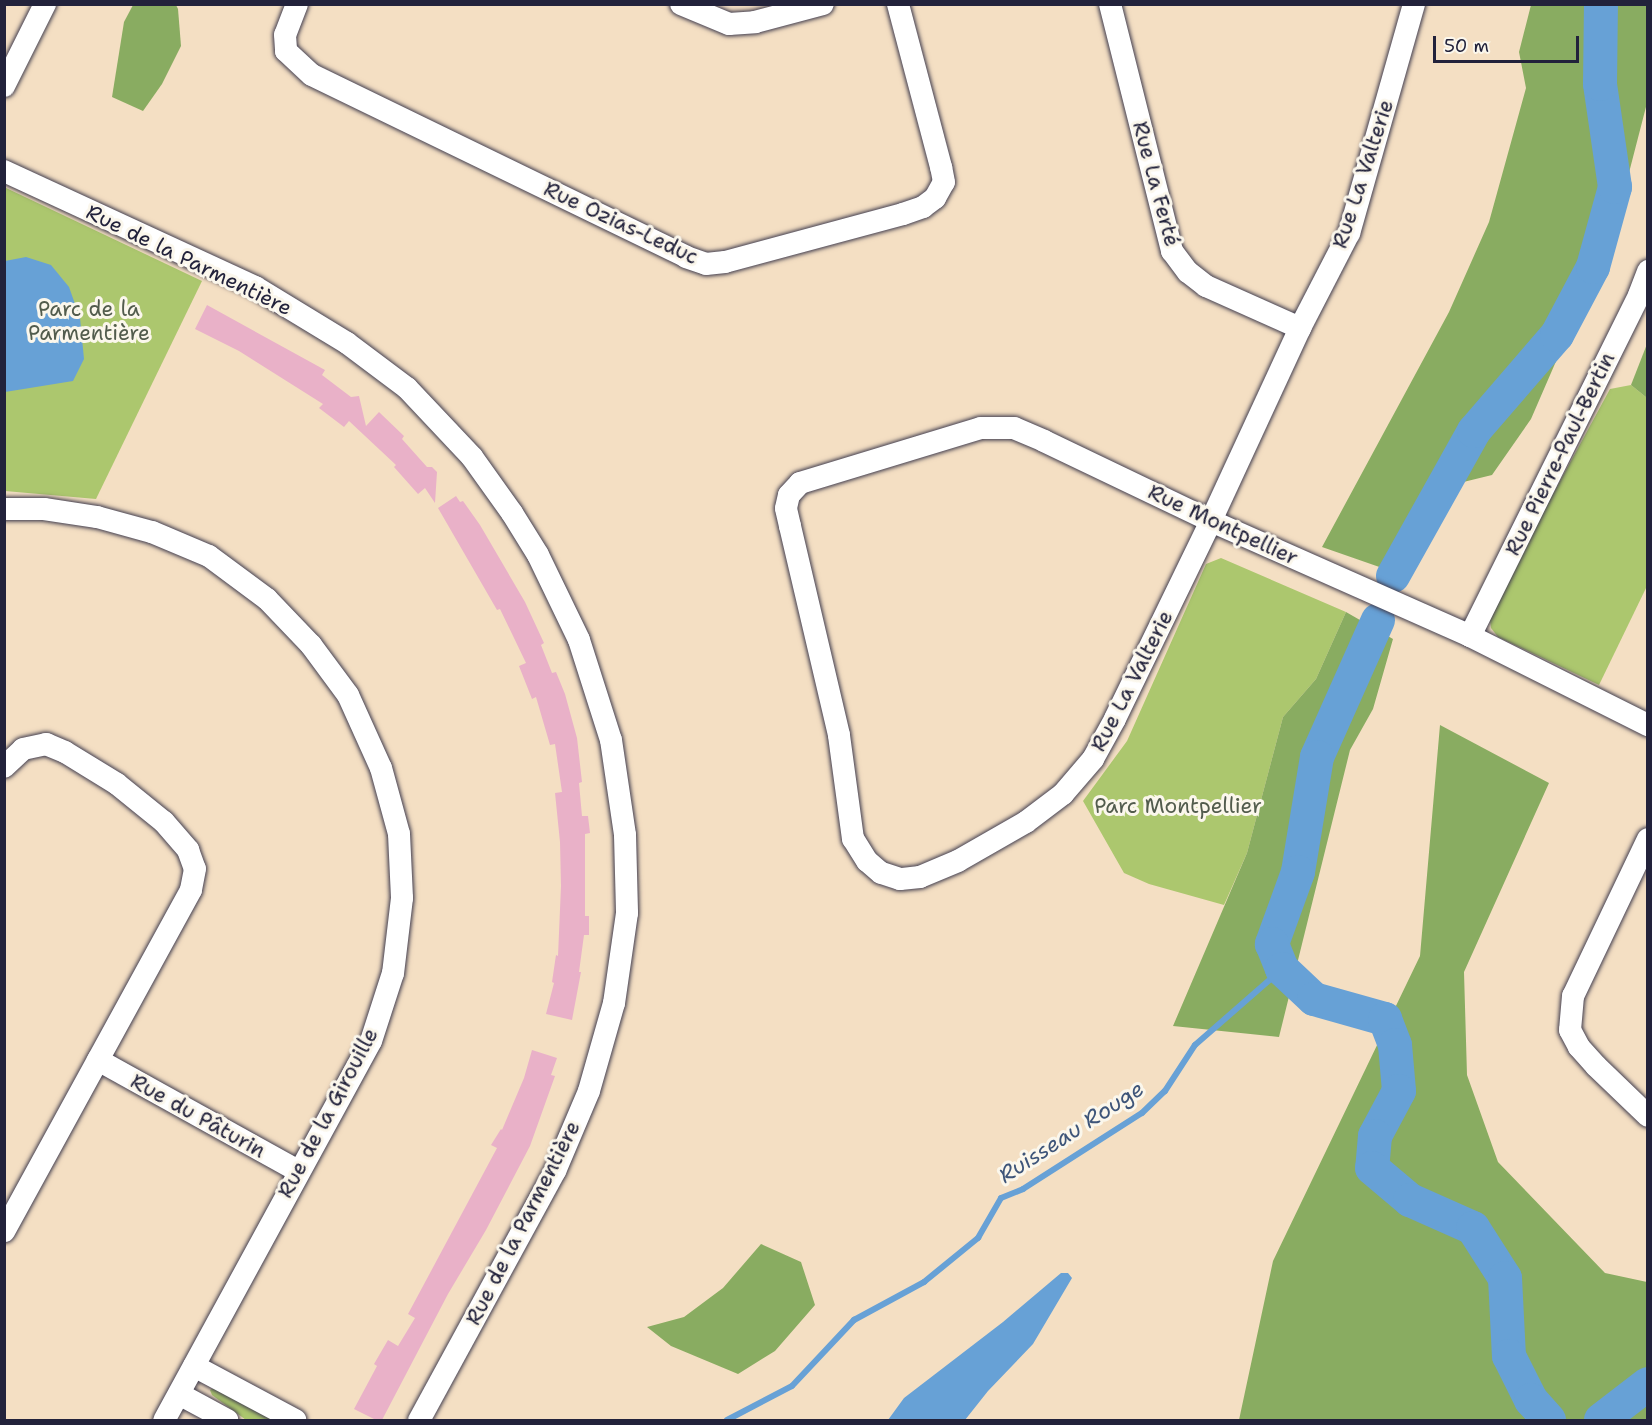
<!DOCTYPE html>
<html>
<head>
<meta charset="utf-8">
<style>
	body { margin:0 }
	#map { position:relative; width:1652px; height:1425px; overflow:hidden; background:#f4dfc3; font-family:"Shantell Sans",sans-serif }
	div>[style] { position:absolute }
	.green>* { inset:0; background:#acc76e }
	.forest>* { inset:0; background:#89ac61 }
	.water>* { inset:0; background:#67a1d6 }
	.stream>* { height:6px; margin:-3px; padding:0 3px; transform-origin:3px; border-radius:3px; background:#67a1d6 }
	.river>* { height:34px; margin:-17px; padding:0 17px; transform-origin:17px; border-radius:17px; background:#67a1d6 }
	.building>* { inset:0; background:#e9b1c8 }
	.roads { filter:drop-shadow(0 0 2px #423e4f) drop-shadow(0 0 2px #423e4f) }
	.minor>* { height:22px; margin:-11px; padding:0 11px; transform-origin:11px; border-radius:11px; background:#fff }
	span { translate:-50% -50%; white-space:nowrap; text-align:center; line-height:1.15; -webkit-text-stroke:6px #fbf7ec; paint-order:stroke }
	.street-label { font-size:21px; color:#22223b }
	.park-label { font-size:21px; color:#525c4d }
	.water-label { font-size:22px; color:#3e5579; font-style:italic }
	.frame { position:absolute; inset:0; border:6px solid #22223b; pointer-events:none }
	.scale { position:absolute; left:1433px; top:36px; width:146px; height:27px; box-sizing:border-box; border:3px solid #22223b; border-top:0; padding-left:8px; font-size:18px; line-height:21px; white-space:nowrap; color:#22223b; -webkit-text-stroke:4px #fbf7ec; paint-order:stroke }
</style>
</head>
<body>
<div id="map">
	<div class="green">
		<i style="clip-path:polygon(4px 187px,202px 281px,96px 499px,5px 491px)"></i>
		<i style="clip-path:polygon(1631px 385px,1647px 398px,1647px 586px,1599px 685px,1498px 637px,1491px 628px,1489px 612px,1610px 389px)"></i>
		<i style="clip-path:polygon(1221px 558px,1346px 612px,1316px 679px,1283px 717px,1247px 853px,1224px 905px,1149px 884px,1124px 873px,1083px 801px,1127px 741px,1206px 564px)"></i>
		<i style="clip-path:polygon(214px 1388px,275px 1420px,246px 1420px,212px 1395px,210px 1390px)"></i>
	</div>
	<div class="forest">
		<i style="clip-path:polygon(133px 5px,176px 5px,178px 9px,181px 46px,162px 84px,143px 111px,112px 97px,124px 22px)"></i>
		<i style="clip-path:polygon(1531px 5px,1647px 5px,1647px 103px,1616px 223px,1531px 419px,1492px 475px,1443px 487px,1388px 570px,1322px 547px,1449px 312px,1489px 222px,1526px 88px,1519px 52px)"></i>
		<i style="clip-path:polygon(1647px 344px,1648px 398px,1647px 398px,1631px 385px)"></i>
		<i style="clip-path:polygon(1346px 612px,1393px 639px,1373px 709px,1350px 750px,1279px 1037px,1173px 1026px,1247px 853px,1283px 717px,1316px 679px)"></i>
		<i style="clip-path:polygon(1440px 725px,1549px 783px,1464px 972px,1467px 1075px,1498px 1162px,1605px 1273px,1647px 1282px,1647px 1420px,1239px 1420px,1273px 1261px,1420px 956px)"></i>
		<i style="clip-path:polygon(761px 1244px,801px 1262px,815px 1305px,775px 1351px,738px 1374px,671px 1346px,647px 1327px,684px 1317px,723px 1288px)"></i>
	</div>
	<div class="water">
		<i style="clip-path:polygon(26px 257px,51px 265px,69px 287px,80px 318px,84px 359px,73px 381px,5px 392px,5px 261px)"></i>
		<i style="clip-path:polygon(1061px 1273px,1068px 1273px,1072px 1278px,1033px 1344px,988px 1391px,965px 1420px,888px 1420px,904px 1398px,1003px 1322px)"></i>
	</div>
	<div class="stream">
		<i style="left:727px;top:1420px;width:73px;rotate:-27.6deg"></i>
		<i style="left:792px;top:1386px;width:91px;rotate:-46.8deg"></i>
		<i style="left:854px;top:1320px;width:80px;rotate:-28.5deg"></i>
		<i style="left:924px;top:1282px;width:70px;rotate:-39.2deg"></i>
		<i style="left:978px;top:1238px;width:46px;rotate:-60.1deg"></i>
		<i style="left:1001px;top:1198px;width:24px;rotate:-22deg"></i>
		<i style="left:1023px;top:1189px;width:141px;rotate:-32.6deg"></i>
		<i style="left:1142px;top:1113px;width:32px;rotate:-44deg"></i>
		<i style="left:1165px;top:1091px;width:55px;rotate:-56.9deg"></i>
		<i style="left:1195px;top:1045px;width:116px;rotate:-41.1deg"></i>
	</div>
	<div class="river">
		<i style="left:1393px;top:576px;width:166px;rotate:-60.8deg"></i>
		<i style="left:1474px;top:431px;width:127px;rotate:-49.2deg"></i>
		<i style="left:1557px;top:335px;width:77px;rotate:-62.1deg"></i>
		<i style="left:1593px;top:267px;width:83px;rotate:-74.6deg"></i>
		<i style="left:1615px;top:187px;width:104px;rotate:-98.3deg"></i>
		<i style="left:1600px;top:84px;width:80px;rotate:-89.3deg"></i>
		<i style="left:1378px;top:620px;width:150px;rotate:114deg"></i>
		<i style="left:1317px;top:757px;width:117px;rotate:99.4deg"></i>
		<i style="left:1298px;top:872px;width:77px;rotate:109.9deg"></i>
		<i style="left:1272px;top:944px;width:27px;rotate:68deg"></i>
		<i style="left:1282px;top:969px;width:44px;rotate:43.2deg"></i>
		<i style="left:1314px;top:999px;width:74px;rotate:15.7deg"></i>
		<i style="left:1385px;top:1019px;width:28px;rotate:69deg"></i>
		<i style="left:1395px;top:1045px;width:46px;rotate:85deg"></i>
		<i style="left:1399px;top:1091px;width:51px;rotate:118.1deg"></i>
		<i style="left:1375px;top:1136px;width:32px;rotate:95deg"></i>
		<i style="left:1372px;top:1168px;width:50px;rotate:40.1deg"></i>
		<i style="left:1410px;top:1200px;width:69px;rotate:24deg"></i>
		<i style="left:1473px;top:1228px;width:59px;rotate:57.4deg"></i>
		<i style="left:1505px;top:1278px;width:78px;rotate:87.1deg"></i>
		<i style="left:1509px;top:1356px;width:49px;rotate:63.4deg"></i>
		<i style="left:1531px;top:1400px;width:27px;rotate:48deg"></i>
		<i style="left:1601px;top:1420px;width:59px;rotate:-37.5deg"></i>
	</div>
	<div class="building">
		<i style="clip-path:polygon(207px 305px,325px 370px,322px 375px,351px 397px,359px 396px,366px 426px,379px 412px,404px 436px,402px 439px,427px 467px,432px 467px,437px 472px,435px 503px,425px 488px,418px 494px,394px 467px,396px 465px,349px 421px,344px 427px,319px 408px,323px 404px,239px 351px,195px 329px)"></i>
		<i style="clip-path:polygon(456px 496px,460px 502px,463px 501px,480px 525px,525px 602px,544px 643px,541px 645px,552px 673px,556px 672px,565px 694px,577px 738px,582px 782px,579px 783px,582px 816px,588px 816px,590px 833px,585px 834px,585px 916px,589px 916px,589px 935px,584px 935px,579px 972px,581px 972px,572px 1020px,546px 1014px,554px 983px,552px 982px,556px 955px,558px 956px,561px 886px,560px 842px,555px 793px,562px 792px,555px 744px,550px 745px,536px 697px,532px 699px,519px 666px,526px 663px,500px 609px,497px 610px,438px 508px)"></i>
		<i style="clip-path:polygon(532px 1050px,557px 1058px,551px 1075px,555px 1076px,530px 1146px,486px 1230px,448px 1294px,382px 1420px,376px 1420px,354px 1409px,377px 1366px,374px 1364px,388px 1340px,398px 1346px,415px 1318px,408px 1314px,497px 1148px,491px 1145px,501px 1129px,502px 1130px,524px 1078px)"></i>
	</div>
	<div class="roads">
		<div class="minor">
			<i style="left:297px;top:4px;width:33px;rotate:111deg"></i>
			<i style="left:285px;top:35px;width:16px;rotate:86deg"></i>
			<i style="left:286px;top:51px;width:35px;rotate:43deg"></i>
			<i style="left:312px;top:75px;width:416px;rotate:25.9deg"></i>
			<i style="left:686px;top:257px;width:21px;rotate:19deg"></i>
			<i style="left:706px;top:264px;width:19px;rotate:-6deg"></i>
			<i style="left:725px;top:262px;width:184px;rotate:-15.1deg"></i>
			<i style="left:903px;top:214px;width:21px;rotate:-19deg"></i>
			<i style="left:923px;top:207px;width:15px;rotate:-37deg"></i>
			<i style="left:935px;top:198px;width:18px;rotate:-61deg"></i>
			<i style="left:944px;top:182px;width:15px;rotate:-101deg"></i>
			<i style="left:941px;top:167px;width:169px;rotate:-104.8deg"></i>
			<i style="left:681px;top:4px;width:52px;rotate:22.6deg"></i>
			<i style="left:729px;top:24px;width:26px;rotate:-4deg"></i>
			<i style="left:755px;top:22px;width:70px;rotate:-14.8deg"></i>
			<i style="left:1110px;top:4px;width:255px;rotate:75.9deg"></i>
			<i style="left:1172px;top:251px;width:26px;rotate:53deg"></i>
			<i style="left:1188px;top:272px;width:23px;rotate:38deg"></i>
			<i style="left:1206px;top:286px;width:103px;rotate:24.1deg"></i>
			<i style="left:1414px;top:4px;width:238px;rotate:105.8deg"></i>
			<i style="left:1349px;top:233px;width:107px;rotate:117.3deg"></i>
			<i style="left:1300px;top:328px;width:213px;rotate:114.8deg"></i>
			<i style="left:1211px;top:521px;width:220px;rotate:115.9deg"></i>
			<i style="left:1115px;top:719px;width:46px;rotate:118.8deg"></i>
			<i style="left:1093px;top:759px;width:46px;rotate:130.6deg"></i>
			<i style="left:1063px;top:794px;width:46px;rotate:142.9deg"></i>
			<i style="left:1026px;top:822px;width:78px;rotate:150.2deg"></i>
			<i style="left:958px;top:861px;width:41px;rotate:157.2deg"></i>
			<i style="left:920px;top:877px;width:20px;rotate:174deg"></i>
			<i style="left:900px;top:879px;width:20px;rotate:-162deg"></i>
			<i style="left:881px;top:873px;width:18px;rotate:-139deg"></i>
			<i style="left:867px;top:861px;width:26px;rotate:-122deg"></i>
			<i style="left:853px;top:839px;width:105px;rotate:-97.7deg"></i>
			<i style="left:839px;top:735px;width:215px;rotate:-103.2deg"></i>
			<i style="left:790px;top:526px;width:18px;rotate:-103deg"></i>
			<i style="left:786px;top:508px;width:13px;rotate:-77deg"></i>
			<i style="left:789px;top:495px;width:16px;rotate:-47deg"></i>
			<i style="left:800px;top:483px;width:189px;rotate:-16.9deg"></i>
			<i style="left:981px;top:428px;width:33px"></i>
			<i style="left:1014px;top:428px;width:33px;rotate:23deg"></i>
			<i style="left:1044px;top:441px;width:185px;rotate:25.6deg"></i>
			<i style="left:1211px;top:521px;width:283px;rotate:23.9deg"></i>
			<i style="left:1470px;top:636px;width:199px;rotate:26.6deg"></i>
			<i style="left:4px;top:86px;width:92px;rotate:-63.4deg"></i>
			<i style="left:4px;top:171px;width:277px;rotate:24.8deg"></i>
			<i style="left:255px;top:287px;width:108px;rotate:31.3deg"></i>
			<i style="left:347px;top:343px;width:75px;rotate:36.9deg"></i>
			<i style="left:407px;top:388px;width:95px;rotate:46.7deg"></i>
			<i style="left:472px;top:457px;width:69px;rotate:54.5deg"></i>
			<i style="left:512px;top:513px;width:49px;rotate:58.2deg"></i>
			<i style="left:538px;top:555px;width:94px;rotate:64.2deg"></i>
			<i style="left:579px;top:640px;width:105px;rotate:72.3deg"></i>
			<i style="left:611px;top:740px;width:96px;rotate:81.6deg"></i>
			<i style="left:625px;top:835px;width:78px;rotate:88.5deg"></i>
			<i style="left:627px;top:913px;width:91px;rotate:98.2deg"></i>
			<i style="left:614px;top:1003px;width:91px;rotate:105.9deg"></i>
			<i style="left:589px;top:1091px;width:87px;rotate:113deg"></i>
			<i style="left:555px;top:1171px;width:284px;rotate:118.6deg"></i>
			<i style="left:4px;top:509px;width:40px"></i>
			<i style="left:44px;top:509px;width:54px;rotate:8.6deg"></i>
			<i style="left:97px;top:517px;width:57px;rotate:15.3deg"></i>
			<i style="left:152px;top:532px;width:62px;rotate:22.8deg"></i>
			<i style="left:209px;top:556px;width:72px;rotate:36.6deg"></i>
			<i style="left:267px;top:599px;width:64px;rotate:46.3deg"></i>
			<i style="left:311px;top:645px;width:62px;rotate:53.5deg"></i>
			<i style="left:348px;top:695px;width:80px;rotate:65.7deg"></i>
			<i style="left:381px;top:768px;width:68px;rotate:74.7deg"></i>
			<i style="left:399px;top:834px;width:64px;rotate:87.3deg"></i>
			<i style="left:402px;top:898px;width:76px;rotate:96.8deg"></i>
			<i style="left:393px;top:973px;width:71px;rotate:107.9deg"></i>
			<i style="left:371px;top:1041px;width:432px;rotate:118.6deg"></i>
			<i style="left:1470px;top:636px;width:381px;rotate:-63.6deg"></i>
			<i style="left:1639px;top:295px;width:26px;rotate:-69deg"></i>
			<i style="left:4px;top:767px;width:26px;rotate:-43deg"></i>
			<i style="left:23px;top:749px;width:24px;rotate:-12deg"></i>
			<i style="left:46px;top:744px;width:21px;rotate:23deg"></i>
			<i style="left:65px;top:752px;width:61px;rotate:31.6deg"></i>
			<i style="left:117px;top:784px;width:60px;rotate:39deg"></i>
			<i style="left:164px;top:822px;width:37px;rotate:49deg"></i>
			<i style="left:188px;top:850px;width:20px;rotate:70deg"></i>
			<i style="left:195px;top:869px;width:21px;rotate:101deg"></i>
			<i style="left:191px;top:890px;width:389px;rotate:118.7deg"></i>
			<i style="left:1648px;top:839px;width:174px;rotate:115.5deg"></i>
			<i style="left:1573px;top:996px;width:34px;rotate:95deg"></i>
			<i style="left:1570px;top:1030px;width:19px;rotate:62deg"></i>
			<i style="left:1579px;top:1047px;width:25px;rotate:48deg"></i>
			<i style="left:1596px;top:1066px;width:72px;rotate:43.9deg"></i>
			<i style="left:98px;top:1060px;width:229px;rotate:29deg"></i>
			<i style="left:194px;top:1366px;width:115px;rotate:28.1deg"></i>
			<i style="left:179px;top:1394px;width:55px;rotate:28.4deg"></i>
		</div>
	</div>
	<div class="street-label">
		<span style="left:1363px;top:174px;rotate:-72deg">Rue La Valterie</span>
		<span style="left:1156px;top:184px;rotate:75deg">Rue La Ferté</span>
		<span style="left:621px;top:223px;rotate:25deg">Rue Ozias-Leduc</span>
		<span style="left:189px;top:260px;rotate:26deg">Rue de la Parmentière</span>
		<span style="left:1560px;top:454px;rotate:-64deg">Rue Pierre-Paul-Bertin</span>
		<span style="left:1223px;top:525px;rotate:25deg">Rue Montpellier</span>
		<span style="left:1132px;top:681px;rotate:-63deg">Rue La Valterie</span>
		<span style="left:328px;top:1113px;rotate:-62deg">Rue de la Girouille</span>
		<span style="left:198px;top:1116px;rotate:29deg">Rue du Pâturin</span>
		<span style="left:523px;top:1223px;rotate:-63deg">Rue de la Parmentière</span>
	</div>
	<div class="park-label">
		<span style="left:89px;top:321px">Parc de la<br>Parmentière</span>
		<span style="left:1178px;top:806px">Parc Montpellier</span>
	</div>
	<div class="water-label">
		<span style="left:1071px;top:1132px;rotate:-33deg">Ruisseau Rouge</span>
	</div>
	<div class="frame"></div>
	<div class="scale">50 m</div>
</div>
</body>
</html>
